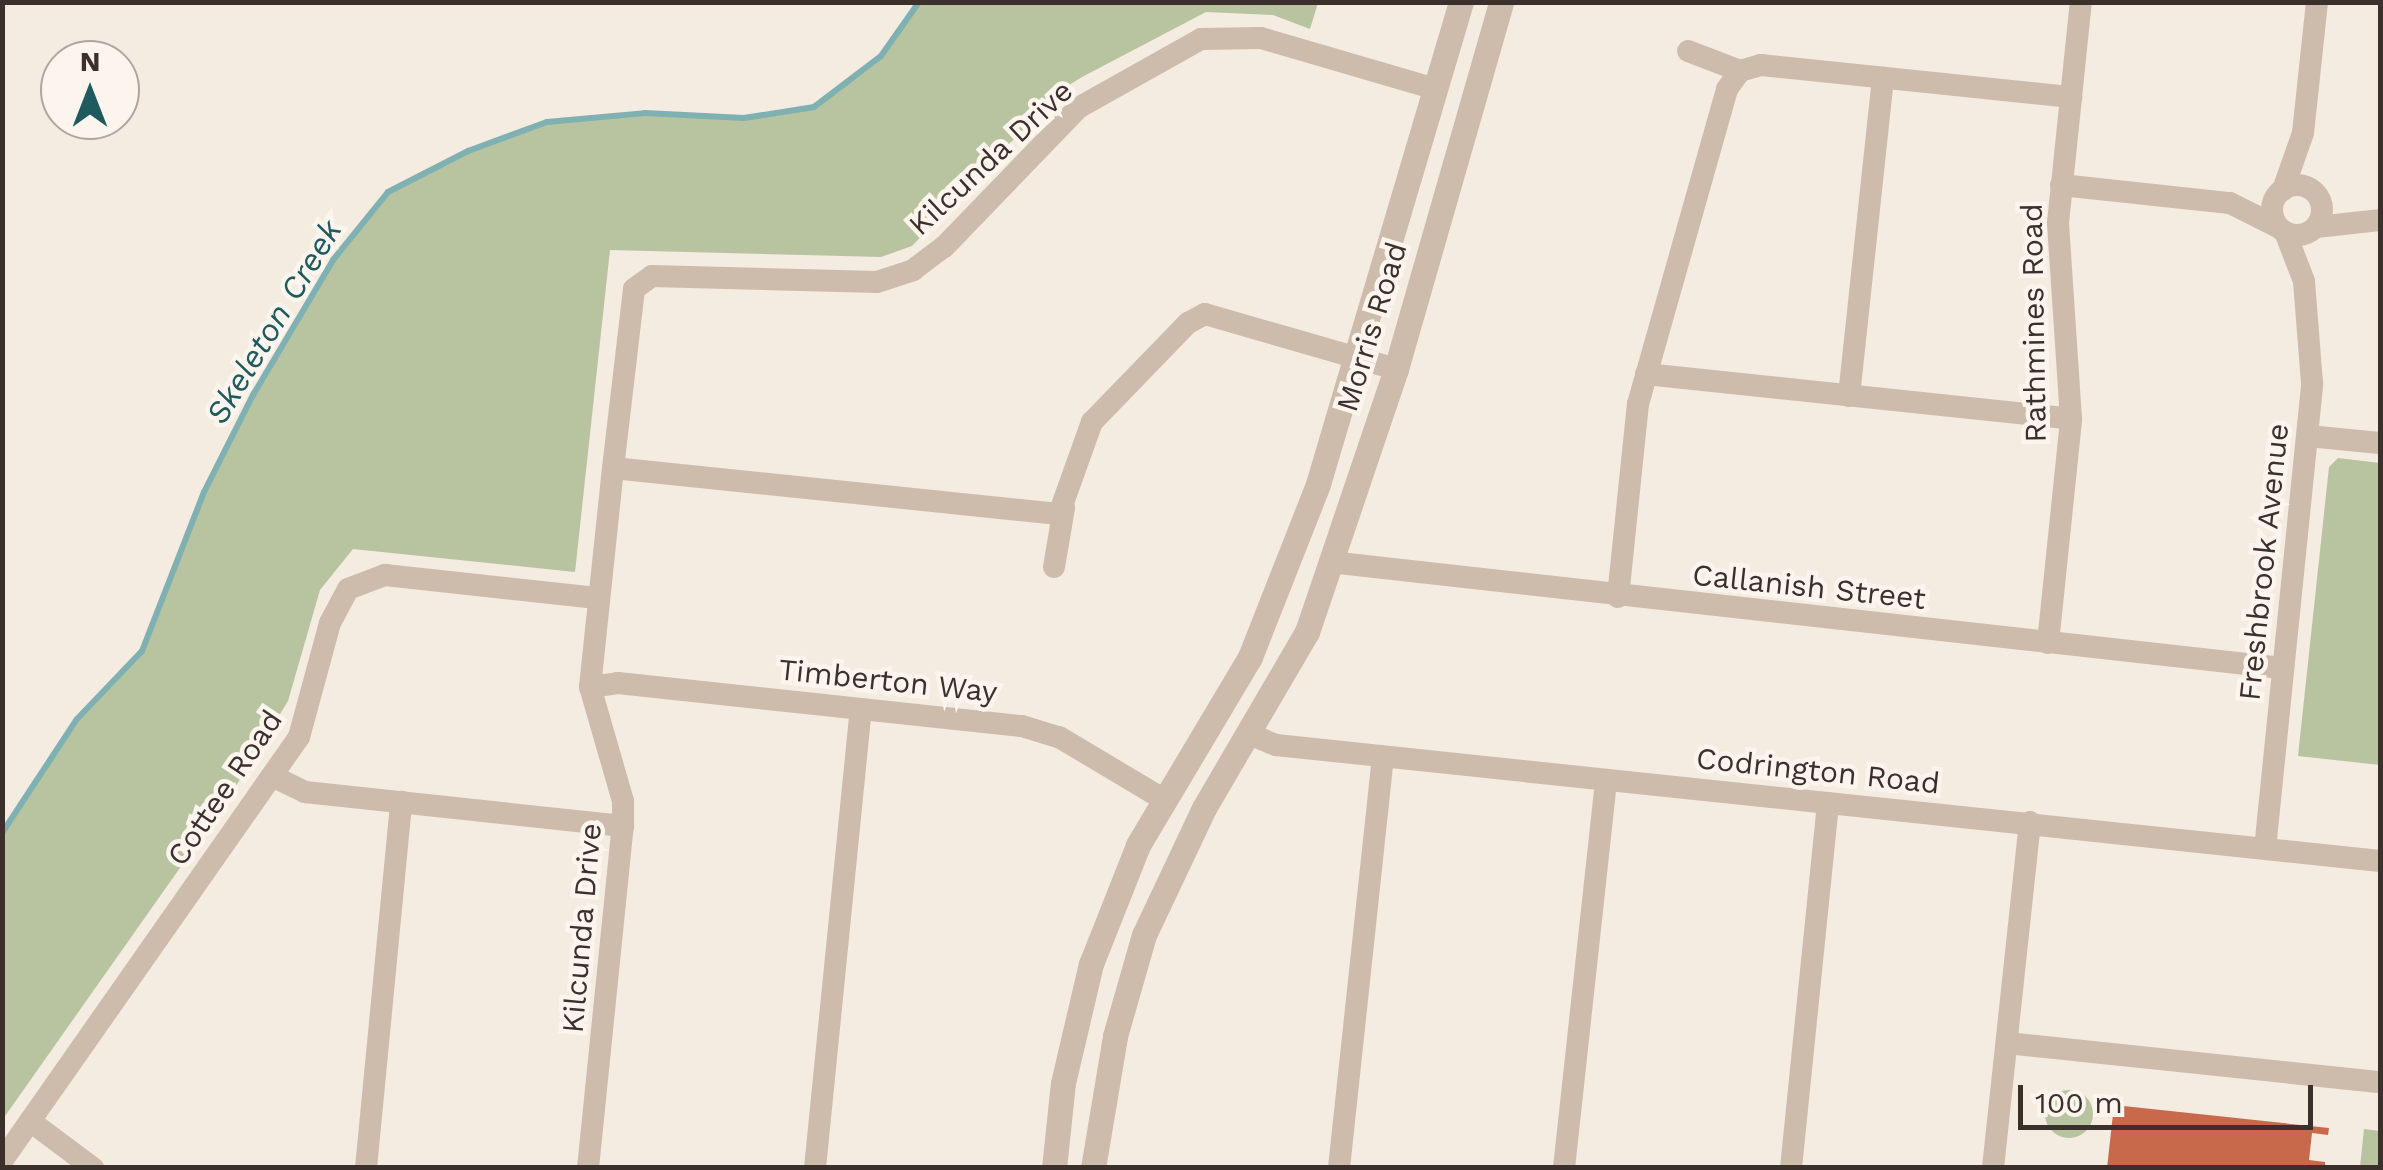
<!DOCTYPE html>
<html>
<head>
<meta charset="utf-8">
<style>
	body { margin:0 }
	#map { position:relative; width:2383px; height:1170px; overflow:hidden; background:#f4ebe1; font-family:"Work Sans",sans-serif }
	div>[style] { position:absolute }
	.green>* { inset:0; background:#b8c4a0 }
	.round { border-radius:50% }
	.stream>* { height:6px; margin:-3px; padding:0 3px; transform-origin:3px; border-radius:3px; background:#7fb0b2 }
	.building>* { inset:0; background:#c8694b }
	.minor>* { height:22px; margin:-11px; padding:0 11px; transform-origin:11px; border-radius:11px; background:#cdbbac }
	.minor>.ring { margin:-11px; padding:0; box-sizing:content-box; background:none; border:22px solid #cdbbac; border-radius:50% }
	.tertiary>* { height:25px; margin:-12.5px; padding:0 12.5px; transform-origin:12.5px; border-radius:12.5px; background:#cdbbac }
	span { translate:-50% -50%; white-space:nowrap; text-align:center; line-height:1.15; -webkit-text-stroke:9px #fbf5ee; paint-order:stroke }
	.street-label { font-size:30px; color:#3b302b }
	.water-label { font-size:32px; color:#1f5a5e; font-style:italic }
	.frame { position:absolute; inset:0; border:5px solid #3b302b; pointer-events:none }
	.north { position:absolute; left:40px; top:40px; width:100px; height:100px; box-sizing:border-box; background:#fbf5ee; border:2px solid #aea6a0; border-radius:50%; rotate:0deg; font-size:28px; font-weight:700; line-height:40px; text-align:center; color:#3b302b }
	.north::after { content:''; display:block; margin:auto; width:35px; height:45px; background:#1f5a5e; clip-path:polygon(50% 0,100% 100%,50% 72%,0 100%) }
	.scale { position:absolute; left:2018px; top:1085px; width:295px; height:45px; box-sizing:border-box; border:5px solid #3b302b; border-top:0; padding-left:12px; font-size:30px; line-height:35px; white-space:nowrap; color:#3b302b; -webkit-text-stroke:8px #fbf5ee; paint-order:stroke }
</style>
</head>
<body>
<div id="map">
	<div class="green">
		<i style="clip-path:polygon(919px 3px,1318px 3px,1310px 29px,1273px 15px,1206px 12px,1082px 77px,1061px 90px,912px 246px,881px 257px,610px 250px,575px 572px,353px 549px,320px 590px,288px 701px,225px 804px,3px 1119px,3px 833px,77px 719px,142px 651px,204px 492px,253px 395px,333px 260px,388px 192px,468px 151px,547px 122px,645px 113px,744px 118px,814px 107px,881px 56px)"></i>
		<i style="clip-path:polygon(2338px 458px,2380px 463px,2380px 765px,2298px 756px,2329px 467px)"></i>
		<i class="round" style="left:2045px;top:1090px;width:48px;height:48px"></i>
		<i style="clip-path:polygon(2364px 1129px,2380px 1131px,2380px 1167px,2360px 1167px)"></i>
	</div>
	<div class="stream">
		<i style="left:2px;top:833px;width:136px;rotate:-56.7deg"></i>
		<i style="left:77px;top:719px;width:94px;rotate:-46.3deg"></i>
		<i style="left:142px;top:651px;width:171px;rotate:-68.7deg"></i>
		<i style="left:204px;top:492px;width:109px;rotate:-63.2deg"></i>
		<i style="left:253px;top:395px;width:157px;rotate:-59.3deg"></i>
		<i style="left:333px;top:260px;width:87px;rotate:-51deg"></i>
		<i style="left:388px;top:192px;width:90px;rotate:-27.1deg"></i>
		<i style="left:468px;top:151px;width:84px;rotate:-20.2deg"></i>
		<i style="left:547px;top:122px;width:98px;rotate:-5.2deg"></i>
		<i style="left:645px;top:113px;width:99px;rotate:2.9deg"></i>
		<i style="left:744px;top:118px;width:71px;rotate:-8.9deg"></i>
		<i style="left:814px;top:107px;width:84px;rotate:-37.3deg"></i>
		<i style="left:881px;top:56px;width:66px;rotate:-54.9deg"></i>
	</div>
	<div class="building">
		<i style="clip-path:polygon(2114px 1105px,2329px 1128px,2328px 1135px,2312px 1133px,2309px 1160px,2325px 1162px,2325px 1168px,2107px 1168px)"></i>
	</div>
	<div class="minor">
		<i style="left:1688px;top:51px;width:56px;rotate:21deg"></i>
		<i style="left:2061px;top:185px;width:170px;rotate:6.1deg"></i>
		<i style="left:2230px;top:203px;width:54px;rotate:26.6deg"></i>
		<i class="ring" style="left:2272px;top:185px;width:28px;height:28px"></i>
		<i style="left:2283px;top:190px;width:60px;rotate:-70.7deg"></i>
		<i style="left:2303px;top:133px;width:132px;rotate:-83.9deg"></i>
		<i style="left:2316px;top:227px;width:64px;rotate:-6.2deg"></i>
		<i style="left:1646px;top:374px;width:427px;rotate:6deg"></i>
		<i style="left:1849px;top:396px;width:320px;rotate:-83.9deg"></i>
		<i style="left:2308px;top:436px;width:72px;rotate:5.6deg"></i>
		<i style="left:613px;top:468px;width:180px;rotate:-83.3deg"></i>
		<i style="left:634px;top:289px;width:22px;rotate:-36deg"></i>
		<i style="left:652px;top:276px;width:225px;rotate:1.5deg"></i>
		<i style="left:877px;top:282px;width:38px;rotate:-18deg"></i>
		<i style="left:913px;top:270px;width:39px;rotate:-37deg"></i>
		<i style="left:944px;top:247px;width:193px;rotate:-46deg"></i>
		<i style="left:1078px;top:108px;width:141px;rotate:-29.3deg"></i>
		<i style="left:1201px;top:39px;width:60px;rotate:-1deg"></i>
		<i style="left:1261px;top:38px;width:181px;rotate:16.3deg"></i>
		<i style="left:1330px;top:562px;width:958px;rotate:6.35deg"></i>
		<i style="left:1054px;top:567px;width:60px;rotate:-80.4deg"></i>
		<i style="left:1618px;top:597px;width:194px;rotate:-84.1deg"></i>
		<i style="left:1638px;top:404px;width:327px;rotate:-74.2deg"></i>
		<i style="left:1727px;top:89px;width:22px;rotate:-54deg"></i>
		<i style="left:1740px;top:71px;width:22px;rotate:-16deg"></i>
		<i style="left:1761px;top:65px;width:312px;rotate:5.9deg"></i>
		<i style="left:2048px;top:643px;width:225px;rotate:-84.1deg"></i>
		<i style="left:2071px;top:419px;width:196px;rotate:-93.8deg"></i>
		<i style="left:2058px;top:223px;width:222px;rotate:-84.1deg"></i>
		<i style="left:590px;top:687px;width:28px;rotate:-8deg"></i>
		<i style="left:618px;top:683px;width:406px;rotate:6.1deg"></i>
		<i style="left:1022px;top:726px;width:39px;rotate:17deg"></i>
		<i style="left:1059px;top:737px;width:121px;rotate:30.8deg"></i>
		<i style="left:1252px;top:735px;width:26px;rotate:23deg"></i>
		<i style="left:1276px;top:745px;width:1110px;rotate:6deg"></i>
		<i style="left:272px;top:776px;width:37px;rotate:26deg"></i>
		<i style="left:305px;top:792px;width:320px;rotate:6.1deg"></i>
		<i style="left:2265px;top:849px;width:468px;rotate:-84.2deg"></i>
		<i style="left:2312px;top:383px;width:102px;rotate:-94.5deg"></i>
		<i style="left:2304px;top:281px;width:53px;rotate:-111.2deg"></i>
		<i style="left:2007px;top:1043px;width:375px;rotate:6deg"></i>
		<i style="left:30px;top:1121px;width:79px;rotate:36.7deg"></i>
		<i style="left:2px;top:1161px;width:518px;rotate:-54.99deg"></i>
		<i style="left:299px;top:737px;width:118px;rotate:-74.8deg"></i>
		<i style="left:330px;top:623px;width:38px;rotate:-62deg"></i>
		<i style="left:348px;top:589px;width:40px;rotate:-21deg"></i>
		<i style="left:385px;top:575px;width:213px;rotate:6.2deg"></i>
		<i style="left:366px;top:1168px;width:368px;rotate:-84.5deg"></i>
		<i style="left:588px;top:1168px;width:344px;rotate:-84.2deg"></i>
		<i style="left:623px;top:826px;width:25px;rotate:-90deg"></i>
		<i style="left:623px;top:801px;width:119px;rotate:-106.1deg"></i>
		<i style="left:590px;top:687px;width:220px;rotate:-84deg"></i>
		<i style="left:613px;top:468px;width:448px;rotate:5.9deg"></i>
		<i style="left:1059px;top:514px;width:98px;rotate:-70.3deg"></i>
		<i style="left:1092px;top:422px;width:138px;rotate:-45.9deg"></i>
		<i style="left:1188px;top:323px;width:19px;rotate:-28deg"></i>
		<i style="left:1205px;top:314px;width:199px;rotate:16.1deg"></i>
		<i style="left:815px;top:1168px;width:461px;rotate:-84.3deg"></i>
		<i style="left:1339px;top:1168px;width:414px;rotate:-83.9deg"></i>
		<i style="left:1564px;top:1168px;width:390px;rotate:-83.8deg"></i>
		<i style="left:1791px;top:1168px;width:367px;rotate:-84.2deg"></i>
		<i style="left:1993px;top:1168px;width:348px;rotate:-83.9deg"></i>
	</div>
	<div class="tertiary">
		<i style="left:1054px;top:1168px;width:85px;rotate:-84deg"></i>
		<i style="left:1063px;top:1083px;width:122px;rotate:-76.8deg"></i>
		<i style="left:1091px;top:964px;width:128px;rotate:-68.4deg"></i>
		<i style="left:1138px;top:845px;width:219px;rotate:-59.2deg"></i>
		<i style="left:1250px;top:657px;width:186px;rotate:-68.5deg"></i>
		<i style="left:1318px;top:484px;width:503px;rotate:-73.48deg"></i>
		<i style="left:1093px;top:1168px;width:134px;rotate:-80.5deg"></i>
		<i style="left:1115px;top:1036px;width:105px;rotate:-74deg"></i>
		<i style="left:1144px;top:935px;width:140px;rotate:-64.7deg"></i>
		<i style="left:1204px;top:808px;width:204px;rotate:-59.7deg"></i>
		<i style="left:1307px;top:632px;width:278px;rotate:-71.3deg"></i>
		<i style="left:1396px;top:369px;width:382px;rotate:-74deg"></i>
	</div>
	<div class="street-label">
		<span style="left:991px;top:158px;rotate:-43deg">Kilcunda Drive</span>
		<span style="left:2034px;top:323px;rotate:-91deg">Rathmines Road</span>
		<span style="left:1372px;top:327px;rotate:-73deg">Morris Road</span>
		<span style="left:2264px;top:562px;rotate:-84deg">Freshbrook Avenue</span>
		<span style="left:1809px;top:587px;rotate:6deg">Callanish Street</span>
		<span style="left:888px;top:681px;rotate:6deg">Timberton Way</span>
		<span style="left:1818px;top:771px;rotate:6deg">Codrington Road</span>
		<span style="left:225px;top:788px;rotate:-56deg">Cottee Road</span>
		<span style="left:582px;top:928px;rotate:-85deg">Kilcunda Drive</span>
	</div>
	<div class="water-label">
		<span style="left:274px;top:322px;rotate:-59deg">Skeleton Creek</span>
	</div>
	<div class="frame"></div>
	<div class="north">N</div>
	<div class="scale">100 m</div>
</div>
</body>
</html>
